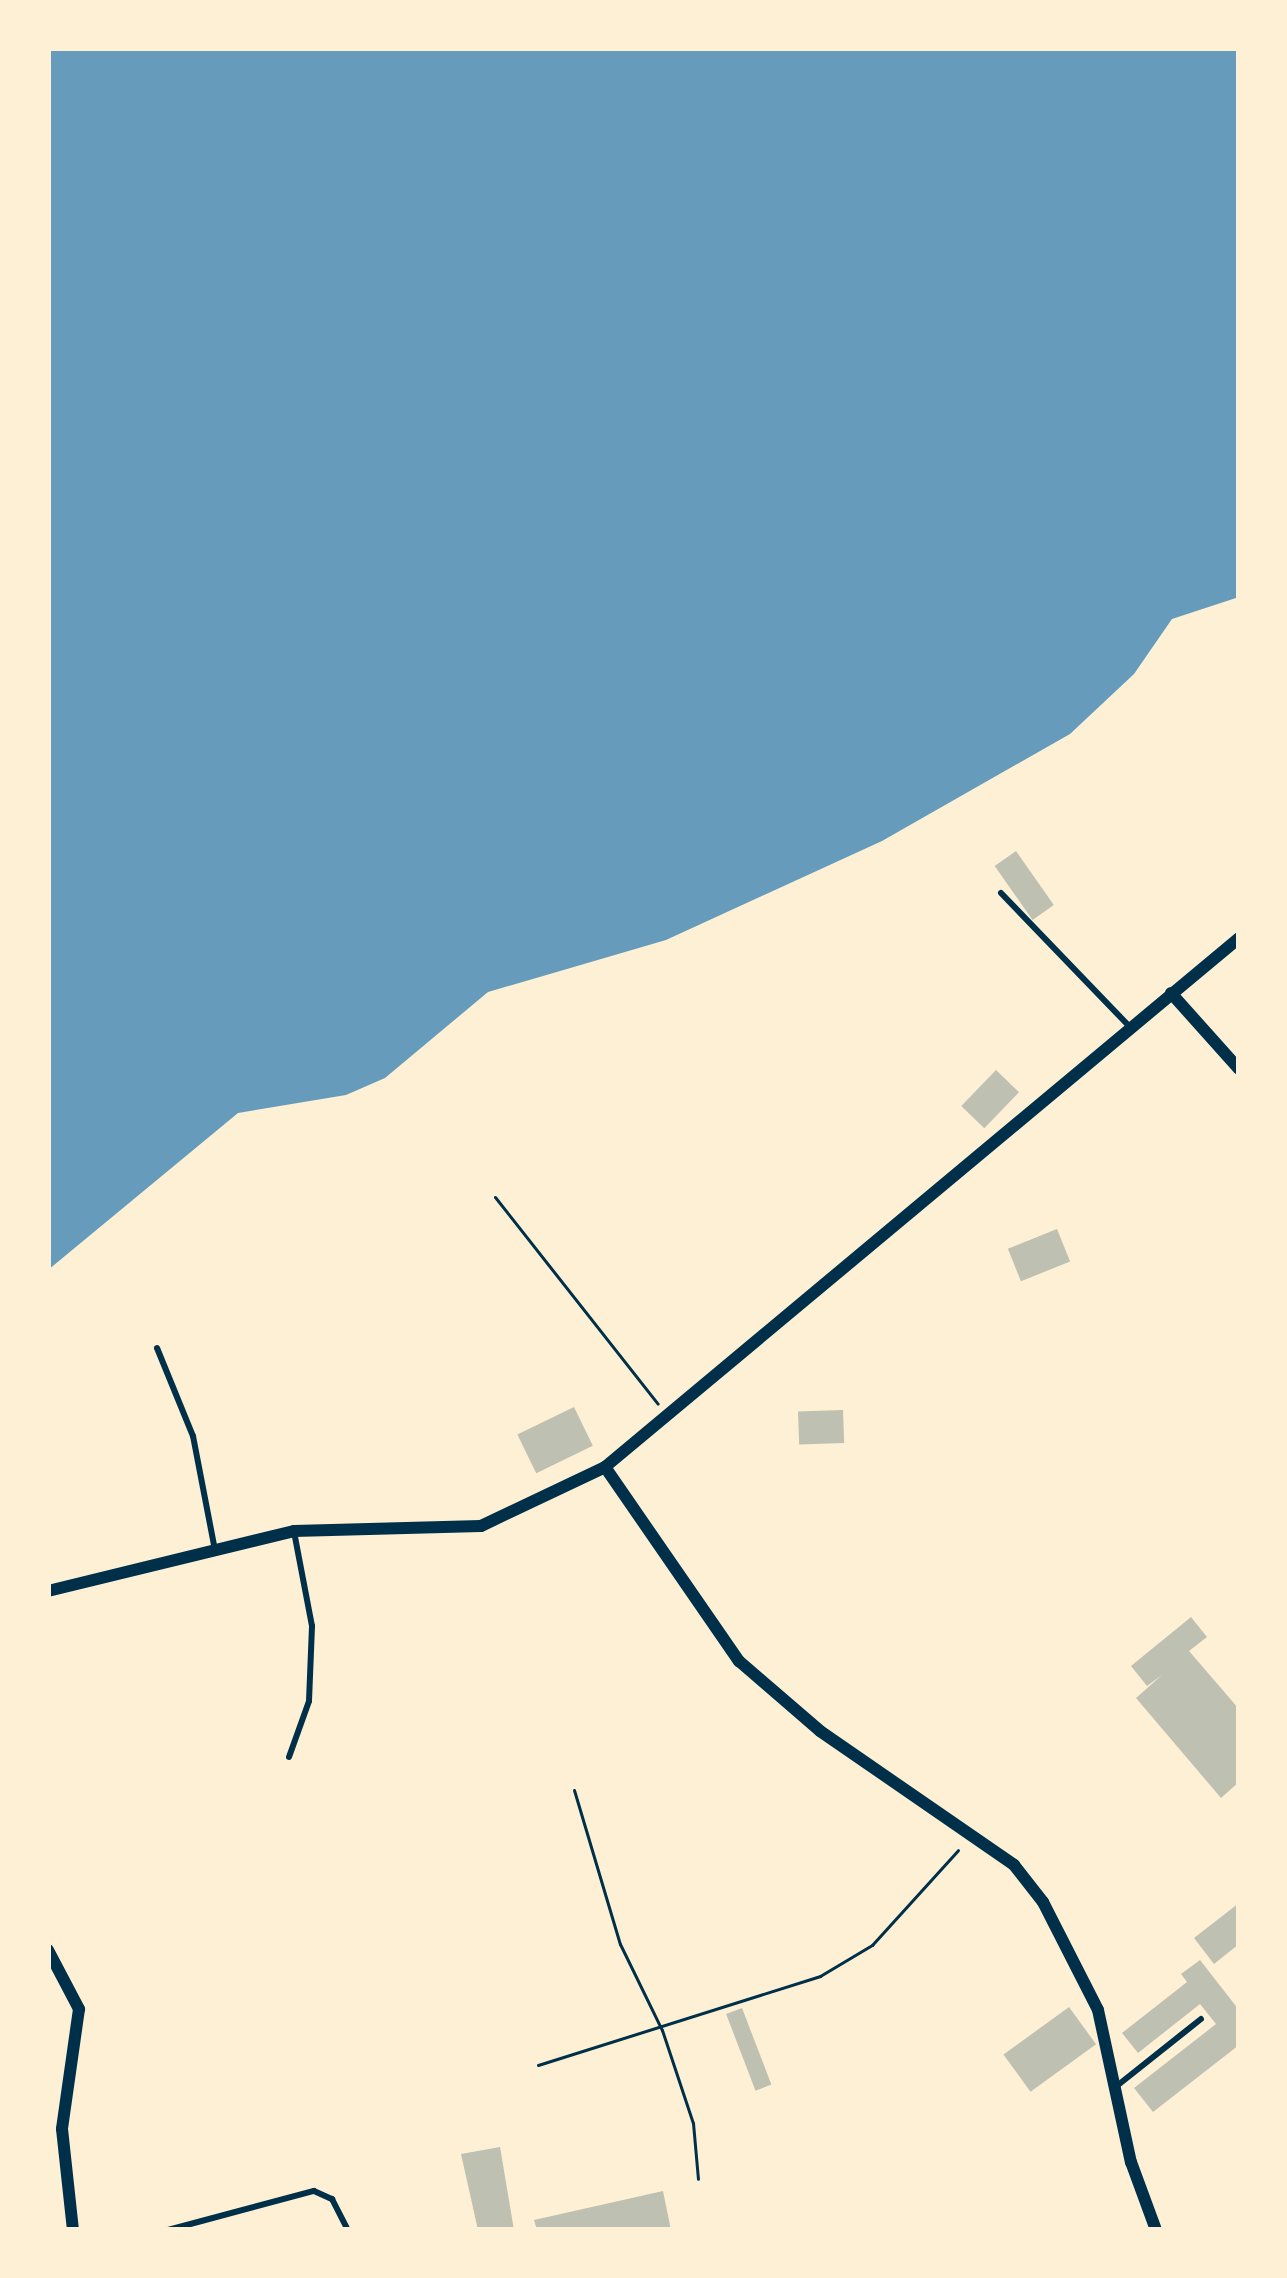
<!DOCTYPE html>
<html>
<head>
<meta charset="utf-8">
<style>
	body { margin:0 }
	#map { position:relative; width:1287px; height:2278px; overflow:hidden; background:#fdf0d5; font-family:"Noto Sans",sans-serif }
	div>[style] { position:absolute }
	.water>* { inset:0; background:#669bbc }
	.building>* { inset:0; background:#bec0b2; transform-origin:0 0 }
	.path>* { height:3px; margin:-1.5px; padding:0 1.5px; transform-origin:1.5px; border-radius:1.5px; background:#003049 }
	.service>* { height:6px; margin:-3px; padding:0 3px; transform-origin:3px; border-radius:3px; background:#003049 }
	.minor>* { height:12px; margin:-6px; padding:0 6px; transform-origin:6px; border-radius:6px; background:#003049 }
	span { translate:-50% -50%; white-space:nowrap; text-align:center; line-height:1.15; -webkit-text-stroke:9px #fdf0d5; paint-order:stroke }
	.frame { position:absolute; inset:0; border:51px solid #fdf0d5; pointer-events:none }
</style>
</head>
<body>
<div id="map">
	<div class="water">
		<i style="clip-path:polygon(48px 48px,1239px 48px,1239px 597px,1172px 619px,1134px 674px,1070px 734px,882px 841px,666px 940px,488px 992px,385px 1078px,346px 1095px,238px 1113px,48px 1270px)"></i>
	</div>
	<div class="building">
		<i style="left:1016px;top:851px;width:66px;height:26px;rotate:55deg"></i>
		<i style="left:996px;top:1070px;width:32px;height:50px;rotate:44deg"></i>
		<i style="left:1057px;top:1229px;width:35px;height:53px;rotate:68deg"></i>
		<i style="left:574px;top:1407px;width:43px;height:63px;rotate:64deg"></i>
		<i style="left:843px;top:1410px;width:33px;height:45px;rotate:88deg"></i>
		<i style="clip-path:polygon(1191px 1617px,1207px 1637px,1189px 1651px,1239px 1709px,1239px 1782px,1221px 1798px,1136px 1698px,1162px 1675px,1147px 1686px,1131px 1666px)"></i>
		<i style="clip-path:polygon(1239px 1903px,1239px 1944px,1214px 1964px,1194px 1938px)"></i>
		<i style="clip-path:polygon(1200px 1960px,1239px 2010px,1239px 2045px,1153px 2112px,1134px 2088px,1216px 2024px,1200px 2004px,1138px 2053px,1122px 2033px,1187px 1982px,1181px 1974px)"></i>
		<i style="left:1069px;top:2007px;width:46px;height:81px;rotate:54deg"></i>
		<i style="left:742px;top:2008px;width:82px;height:17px;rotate:69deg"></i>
		<i style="clip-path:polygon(500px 2147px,514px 2230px,478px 2230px,461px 2154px)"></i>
		<i style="clip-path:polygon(663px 2191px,671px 2230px,537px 2230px,534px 2220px)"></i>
	</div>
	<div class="path">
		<i style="left:495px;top:1197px;width:263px;rotate:51.8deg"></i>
		<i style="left:574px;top:1790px;width:161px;rotate:73.4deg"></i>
		<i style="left:620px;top:1944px;width:96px;rotate:64deg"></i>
		<i style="left:662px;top:2030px;width:98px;rotate:71.6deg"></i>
		<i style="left:693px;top:2123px;width:56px;rotate:84.9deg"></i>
		<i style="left:538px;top:2065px;width:296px;rotate:-17.5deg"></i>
		<i style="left:820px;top:1976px;width:61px;rotate:-30.8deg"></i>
		<i style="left:872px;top:1945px;width:128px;rotate:-47.8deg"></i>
	</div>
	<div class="service">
		<i style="left:1001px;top:893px;width:186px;rotate:46.1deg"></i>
		<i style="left:157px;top:1348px;width:95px;rotate:67.8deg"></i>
		<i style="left:193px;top:1436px;width:111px;rotate:79.1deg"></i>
		<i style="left:289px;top:1757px;width:59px;rotate:-70.3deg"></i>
		<i style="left:309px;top:1701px;width:75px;rotate:-87.7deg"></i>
		<i style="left:312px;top:1626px;width:96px;rotate:-100.8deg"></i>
		<i style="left:1118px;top:2085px;width:106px;rotate:-38.5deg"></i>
		<i style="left:168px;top:2230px;width:151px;rotate:-15deg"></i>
		<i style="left:314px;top:2191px;width:20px;rotate:24deg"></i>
		<i style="left:332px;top:2199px;width:35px;rotate:63deg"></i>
	</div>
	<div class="minor">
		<i style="left:1171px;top:993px;width:102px;rotate:48.2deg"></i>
		<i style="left:605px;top:1467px;width:236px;rotate:55.4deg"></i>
		<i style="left:739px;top:1661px;width:107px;rotate:40.8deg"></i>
		<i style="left:820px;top:1731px;width:236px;rotate:34.6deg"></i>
		<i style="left:1014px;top:1865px;width:47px;rotate:51.9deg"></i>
		<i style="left:1043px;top:1902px;width:121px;rotate:63deg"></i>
		<i style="left:1098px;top:2010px;width:156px;rotate:77.8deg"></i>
		<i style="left:1131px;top:2162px;width:72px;rotate:69.8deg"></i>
		<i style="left:48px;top:1591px;width:253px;rotate:-13.7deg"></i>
		<i style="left:294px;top:1531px;width:187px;rotate:-1.5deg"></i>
		<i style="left:481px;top:1526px;width:137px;rotate:-25.4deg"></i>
		<i style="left:605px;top:1467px;width:826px;rotate:-39.84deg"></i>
		<i style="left:48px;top:1950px;width:67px;rotate:62.3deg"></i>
		<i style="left:79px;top:2009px;width:121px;rotate:98.1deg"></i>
		<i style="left:62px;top:2129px;width:102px;rotate:83.8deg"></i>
	</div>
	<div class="frame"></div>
</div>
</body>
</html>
